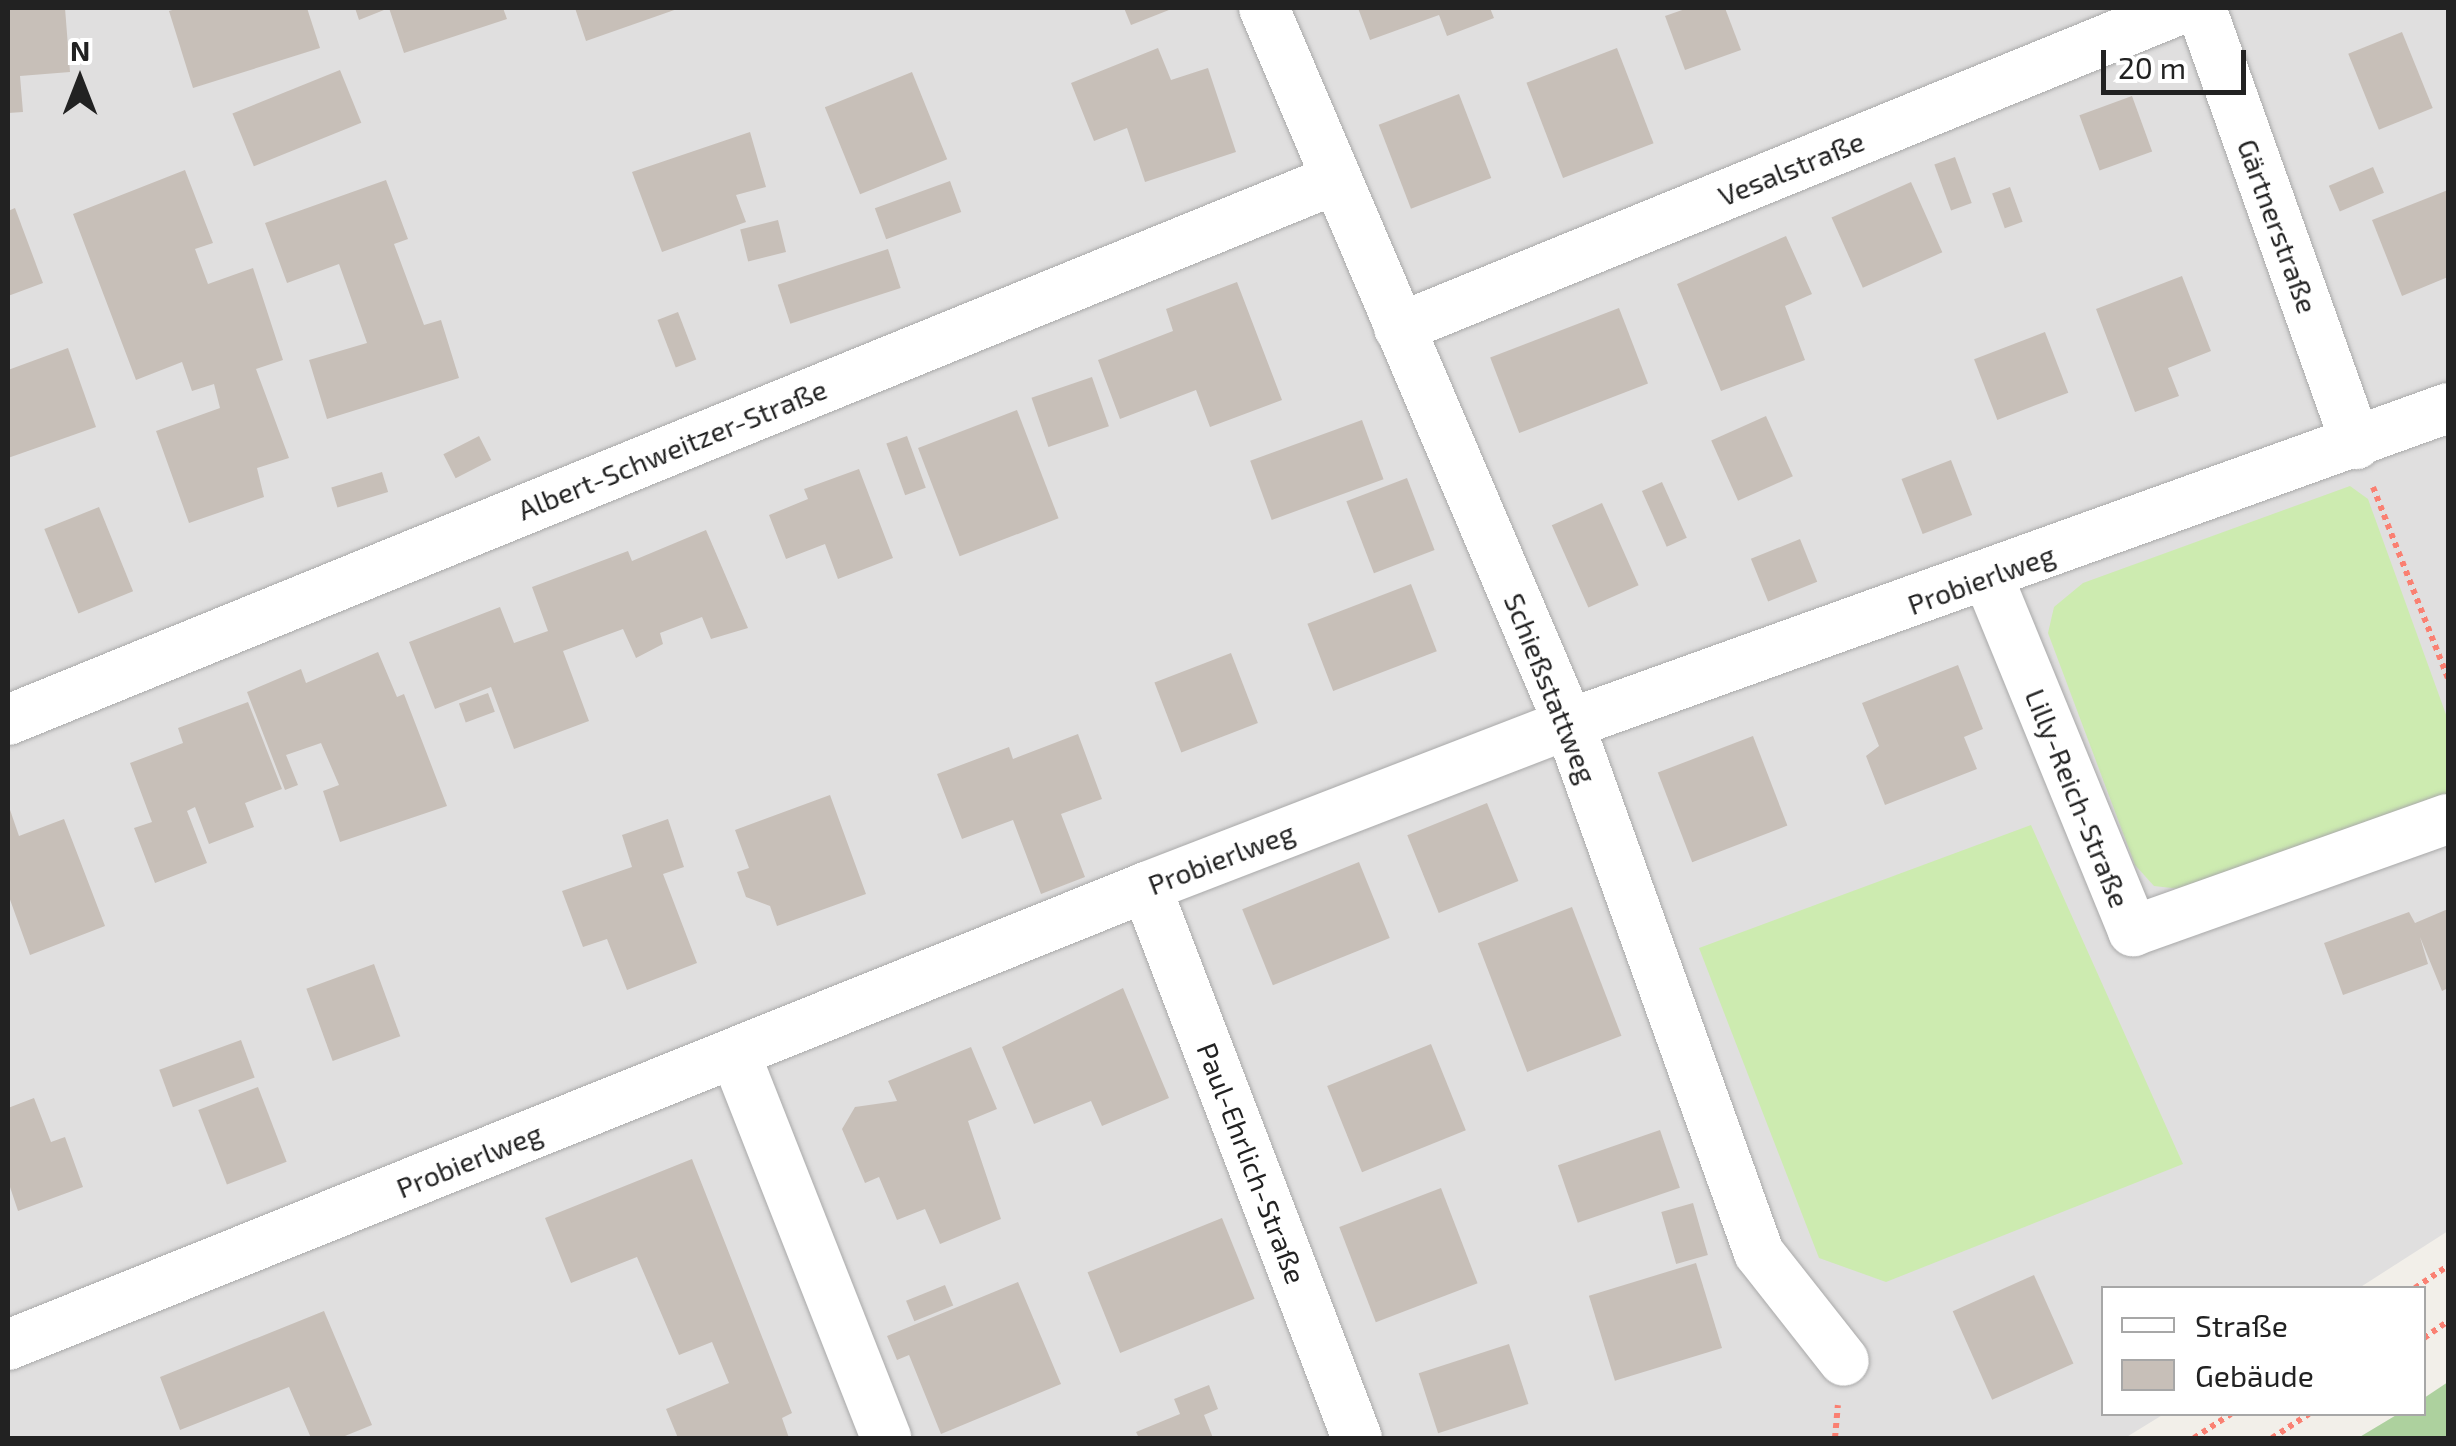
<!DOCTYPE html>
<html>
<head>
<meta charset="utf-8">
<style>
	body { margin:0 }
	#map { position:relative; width:2456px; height:1446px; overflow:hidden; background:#f2efe9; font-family:"Exo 2",sans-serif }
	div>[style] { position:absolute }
	.residential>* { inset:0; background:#e0dfdf }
	.grass>* { inset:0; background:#cdebb0 }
	.forest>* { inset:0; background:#add19e }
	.building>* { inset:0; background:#c7bfb8; transform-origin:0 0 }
	.path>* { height:6px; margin-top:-3px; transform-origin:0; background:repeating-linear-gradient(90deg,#fa8072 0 5px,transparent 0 10px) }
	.roads { filter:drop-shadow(0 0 2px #a9a9a9) drop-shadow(0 0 2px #a9a9a9) }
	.street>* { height:50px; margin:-25px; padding:0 25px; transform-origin:25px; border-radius:25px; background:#fff }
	span { translate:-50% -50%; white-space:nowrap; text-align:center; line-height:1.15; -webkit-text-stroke:9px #fff; paint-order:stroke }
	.street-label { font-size:28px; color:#222 }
	.frame { position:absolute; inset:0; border:10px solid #222; pointer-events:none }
	.legend { position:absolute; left:2101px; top:1286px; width:325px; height:130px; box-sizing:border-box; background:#fff; border:2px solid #a7a7a7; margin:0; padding:12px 18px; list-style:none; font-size:30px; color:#222 }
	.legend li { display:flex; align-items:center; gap:20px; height:50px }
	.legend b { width:50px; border:2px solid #a7a7a7 }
	.north { position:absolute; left:30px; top:30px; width:100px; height:100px; -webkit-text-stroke:8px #fff; paint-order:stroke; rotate:0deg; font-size:28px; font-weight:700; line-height:40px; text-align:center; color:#222 }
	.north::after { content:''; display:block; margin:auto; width:35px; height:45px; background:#222; clip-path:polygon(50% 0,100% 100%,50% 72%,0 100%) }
	.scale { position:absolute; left:2101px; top:50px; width:145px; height:45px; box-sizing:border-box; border:5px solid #222; border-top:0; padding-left:12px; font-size:30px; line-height:35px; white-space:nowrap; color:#222; -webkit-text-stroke:8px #fff; paint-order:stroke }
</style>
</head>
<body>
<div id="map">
	<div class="residential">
		<i style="clip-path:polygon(8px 8px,2448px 8px,2448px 1231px,2359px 1288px,2104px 1288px,2104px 1414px,2164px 1414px,2125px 1438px,8px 1438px)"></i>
	</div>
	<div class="grass">
		<i style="clip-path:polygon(2350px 486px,2368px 499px,2448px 720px,2448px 797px,2189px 890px,2154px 886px,2135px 865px,2048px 633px,2054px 607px,2083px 583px)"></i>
		<i style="clip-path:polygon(2031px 825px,2183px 1164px,1886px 1282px,1819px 1258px,1699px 948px)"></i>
	</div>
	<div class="forest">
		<i style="clip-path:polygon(2448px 1382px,2448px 1438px,2358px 1438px,2398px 1414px,2424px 1414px,2424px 1398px)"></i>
	</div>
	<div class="building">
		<i style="clip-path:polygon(8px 8px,65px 8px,70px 72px,20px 76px,23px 112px,8px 113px)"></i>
		<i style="clip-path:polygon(179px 8px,307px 8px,320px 48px,193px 88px,169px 11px)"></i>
		<i style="clip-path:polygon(355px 8px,389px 8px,359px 20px)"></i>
		<i style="clip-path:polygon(389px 8px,503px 8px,507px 19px,404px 53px)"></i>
		<i style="clip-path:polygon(575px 8px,680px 8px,586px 41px)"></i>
		<i style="clip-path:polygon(1124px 8px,1174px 8px,1131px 25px)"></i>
		<i style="clip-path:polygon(1358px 8px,1490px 8px,1494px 18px,1447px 36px,1439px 15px,1370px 40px)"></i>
		<i style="clip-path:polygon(1688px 8px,1725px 8px,1741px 50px,1685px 70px,1665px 16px)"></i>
		<i style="left:2402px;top:32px;width:82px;height:58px;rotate:68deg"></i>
		<i style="clip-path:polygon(1158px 48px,1171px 80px,1208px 68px,1236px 152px,1145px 182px,1127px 128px,1094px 141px,1071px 83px)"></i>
		<i style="left:1617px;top:48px;width:102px;height:97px;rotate:69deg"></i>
		<i style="left:340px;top:70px;width:57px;height:116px;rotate:68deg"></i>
		<i style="left:912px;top:72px;width:94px;height:94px;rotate:68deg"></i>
		<i style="left:1459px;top:94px;width:90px;height:86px;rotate:69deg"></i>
		<i style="left:2132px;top:96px;width:59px;height:56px;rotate:70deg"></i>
		<i style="clip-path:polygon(750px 132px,766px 187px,736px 195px,746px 222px,662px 252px,632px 172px)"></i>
		<i style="left:1955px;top:157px;width:49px;height:22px;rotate:70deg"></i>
		<i style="left:2373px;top:167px;width:28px;height:48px;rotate:67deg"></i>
		<i style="clip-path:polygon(185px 170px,213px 243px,195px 249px,208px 284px,253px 268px,283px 360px,256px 369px,289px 458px,257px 468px,264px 497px,189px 523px,156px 431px,220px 408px,214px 384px,192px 391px,182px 362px,136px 380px,73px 214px)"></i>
		<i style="clip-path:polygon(386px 180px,408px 239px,394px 244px,424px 325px,441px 320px,459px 378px,327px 419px,309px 360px,367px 343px,339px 264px,287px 283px,265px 223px)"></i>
		<i style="left:950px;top:181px;width:33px;height:80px;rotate:70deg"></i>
		<i style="left:1911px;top:182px;width:77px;height:87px;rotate:66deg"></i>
		<i style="left:2010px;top:187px;width:37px;height:19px;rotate:70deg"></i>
		<i style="clip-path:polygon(2448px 190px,2448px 277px,2402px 296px,2372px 220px)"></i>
		<i style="clip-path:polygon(15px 208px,43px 283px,8px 296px,8px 211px)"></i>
		<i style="left:778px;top:220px;width:33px;height:39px;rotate:76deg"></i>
		<i style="clip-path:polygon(1786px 236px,1812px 294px,1785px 306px,1805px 360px,1721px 391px,1677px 284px)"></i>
		<i style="left:888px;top:249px;width:41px;height:116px;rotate:72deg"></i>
		<i style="clip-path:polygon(2182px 276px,2211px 351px,2168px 368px,2179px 396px,2135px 412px,2096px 309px)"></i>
		<i style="clip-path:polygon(1237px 282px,1282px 400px,1210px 427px,1196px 390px,1120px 419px,1098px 360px,1173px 331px,1166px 309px)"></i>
		<i style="left:1619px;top:308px;width:81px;height:138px;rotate:69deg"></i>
		<i style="left:678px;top:312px;width:51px;height:22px;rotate:69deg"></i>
		<i style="left:2045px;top:332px;width:65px;height:76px;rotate:69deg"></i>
		<i style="clip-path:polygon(68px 348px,96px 427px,8px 458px,8px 370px)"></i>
		<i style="left:1092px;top:377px;width:52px;height:64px;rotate:71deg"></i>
		<i style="left:1017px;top:410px;width:116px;height:106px;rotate:69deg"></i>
		<i style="left:1766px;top:416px;width:66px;height:60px;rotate:66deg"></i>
		<i style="left:1362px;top:420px;width:63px;height:119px;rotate:70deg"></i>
		<i style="left:479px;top:436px;width:27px;height:40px;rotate:63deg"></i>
		<i style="left:907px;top:436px;width:55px;height:22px;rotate:70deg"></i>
		<i style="left:1951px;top:460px;width:59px;height:53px;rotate:69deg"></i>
		<i style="clip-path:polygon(859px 469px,893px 558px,838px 579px,825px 544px,786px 559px,769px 515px,808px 499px,804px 489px)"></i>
		<i style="left:382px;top:472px;width:21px;height:53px;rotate:73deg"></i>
		<i style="left:1407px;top:478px;width:77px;height:65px;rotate:69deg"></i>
		<i style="left:1662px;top:482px;width:61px;height:22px;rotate:66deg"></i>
		<i style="left:1602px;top:503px;width:90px;height:55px;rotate:66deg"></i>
		<i style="left:99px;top:507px;width:91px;height:59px;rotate:68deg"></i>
		<i style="clip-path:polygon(706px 530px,748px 628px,711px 639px,702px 617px,660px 633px,663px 644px,636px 658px,623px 629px,563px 651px,589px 721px,514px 749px,491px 687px,435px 709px,409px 642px,500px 607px,514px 643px,548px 631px,532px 587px,628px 551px,632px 561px)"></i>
		<i style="left:1800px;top:539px;width:46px;height:53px;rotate:68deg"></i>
		<i style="left:1411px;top:584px;width:72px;height:111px;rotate:69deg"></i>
		<i style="clip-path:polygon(378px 652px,397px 697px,404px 694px,447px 806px,340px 842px,323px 791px,339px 785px,321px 743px,286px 755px,298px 785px,285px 790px,247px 692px,301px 669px,306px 683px)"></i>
		<i style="left:1231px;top:653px;width:75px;height:82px;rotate:69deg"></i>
		<i style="clip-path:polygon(1958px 665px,1983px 729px,1964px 737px,1977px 769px,1885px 805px,1866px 756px,1879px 746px,1862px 703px)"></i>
		<i style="left:488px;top:693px;width:20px;height:31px;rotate:70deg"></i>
		<i style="clip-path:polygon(248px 702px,282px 789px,245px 803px,254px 827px,209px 844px,195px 807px,187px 811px,207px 863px,155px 883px,134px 828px,152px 822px,130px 763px,183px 743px,178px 728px)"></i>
		<i style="clip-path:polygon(1078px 734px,1102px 799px,1061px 814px,1085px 877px,1041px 894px,1013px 820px,962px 839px,937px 774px,1009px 747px,1013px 759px)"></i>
		<i style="left:1753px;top:736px;width:96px;height:102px;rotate:69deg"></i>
		<i style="clip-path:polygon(830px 795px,866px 894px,777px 926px,770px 906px,746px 897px,737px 872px,749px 868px,735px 830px)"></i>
		<i style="left:1487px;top:803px;width:84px;height:86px;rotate:68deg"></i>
		<i style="clip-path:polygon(8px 804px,19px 836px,64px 819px,105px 926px,30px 955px,8px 894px)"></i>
		<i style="clip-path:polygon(668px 819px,684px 867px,663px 874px,697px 963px,627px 990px,607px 939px,583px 947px,562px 891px,632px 867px,622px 835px)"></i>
		<i style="left:1359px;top:862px;width:82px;height:126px;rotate:68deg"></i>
		<i style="left:1572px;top:907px;width:138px;height:101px;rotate:69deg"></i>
		<i style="clip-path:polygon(2448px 909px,2448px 988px,2442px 991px,2420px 937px,2428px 964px,2343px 995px,2324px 943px,2409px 912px,2415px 923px)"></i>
		<i style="left:374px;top:964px;width:77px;height:72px;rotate:70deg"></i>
		<i style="clip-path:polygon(1123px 988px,1169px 1098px,1102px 1126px,1091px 1101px,1034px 1124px,1002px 1047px)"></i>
		<i style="left:241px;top:1040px;width:40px;height:87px;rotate:70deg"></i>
		<i style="left:1431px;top:1044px;width:93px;height:112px;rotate:68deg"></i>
		<i style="clip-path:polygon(971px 1047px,997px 1109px,968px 1121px,1001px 1219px,940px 1244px,925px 1209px,897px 1220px,879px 1177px,865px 1183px,842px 1129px,855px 1107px,897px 1101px,888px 1081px)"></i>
		<i style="left:258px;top:1087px;width:80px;height:64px;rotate:69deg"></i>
		<i style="clip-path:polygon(34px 1098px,51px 1142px,65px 1137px,83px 1187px,18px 1211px,8px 1181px,8px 1108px)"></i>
		<i style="left:1660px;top:1130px;width:61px;height:108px;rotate:71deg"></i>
		<i style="clip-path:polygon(692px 1159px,792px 1413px,782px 1418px,789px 1438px,678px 1438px,666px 1409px,729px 1383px,712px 1342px,679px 1355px,637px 1257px,571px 1283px,545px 1218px)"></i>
		<i style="left:1441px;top:1188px;width:102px;height:109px;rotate:69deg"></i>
		<i style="left:1693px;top:1203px;width:54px;height:33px;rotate:74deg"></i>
		<i style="left:1222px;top:1218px;width:87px;height:145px;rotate:68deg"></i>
		<i style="left:1696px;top:1263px;width:89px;height:112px;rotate:73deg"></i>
		<i style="left:2034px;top:1275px;width:97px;height:89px;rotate:66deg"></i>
		<i style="clip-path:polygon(1018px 1282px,1061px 1384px,941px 1434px,909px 1355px,897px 1360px,887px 1336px)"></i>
		<i style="left:945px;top:1285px;width:22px;height:42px;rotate:68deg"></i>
		<i style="clip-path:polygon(324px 1311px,372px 1425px,340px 1438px,311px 1438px,289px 1387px,180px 1430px,160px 1377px)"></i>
		<i style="left:1509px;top:1344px;width:63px;height:95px;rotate:72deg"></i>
		<i style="clip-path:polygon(1209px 1385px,1218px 1409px,1204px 1415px,1213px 1438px,1139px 1438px,1136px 1432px,1180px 1414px,1174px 1399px)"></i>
	</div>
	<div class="path">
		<i style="left:2373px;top:487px;width:205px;rotate:68.6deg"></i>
		<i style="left:2415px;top:1288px;width:40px;rotate:-34deg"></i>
		<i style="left:2424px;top:1338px;width:29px;rotate:-35deg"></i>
		<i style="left:1835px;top:1438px;width:33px;rotate:-85deg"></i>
		<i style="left:2194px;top:1438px;width:44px;rotate:-33deg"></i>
		<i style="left:2272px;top:1438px;width:44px;rotate:-33deg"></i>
	</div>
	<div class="roads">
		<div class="street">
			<i style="left:1264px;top:8px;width:778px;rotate:66.93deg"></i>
			<i style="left:1569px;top:724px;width:562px;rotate:70.24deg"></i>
			<i style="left:1759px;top:1253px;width:137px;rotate:51.8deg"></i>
			<i style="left:2201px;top:8px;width:463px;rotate:70.4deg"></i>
			<i style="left:1399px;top:328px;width:847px;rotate:-22.2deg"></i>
			<i style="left:1988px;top:577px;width:383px;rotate:67.7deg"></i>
			<i style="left:2133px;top:931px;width:334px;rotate:-19.6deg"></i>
			<i style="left:8px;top:720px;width:1434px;rotate:-22.16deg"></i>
			<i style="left:1146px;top:887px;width:590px;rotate:69.05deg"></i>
			<i style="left:735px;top:1054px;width:413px;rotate:68.5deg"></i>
			<i style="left:8px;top:1345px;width:1227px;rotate:-21.92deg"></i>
			<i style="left:1146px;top:887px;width:453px;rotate:-21.1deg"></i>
			<i style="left:1569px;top:724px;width:934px;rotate:-19.77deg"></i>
		</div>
	</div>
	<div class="street-label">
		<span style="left:1791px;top:168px;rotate:-22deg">Vesalstraße</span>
		<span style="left:2278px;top:226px;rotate:70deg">Gärtnerstraße</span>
		<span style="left:672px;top:449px;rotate:-22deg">Albert-Schweitzer-Straße</span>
		<span style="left:1981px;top:579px;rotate:-20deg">Probierlweg</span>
		<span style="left:1551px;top:688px;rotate:68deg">Schießstattweg</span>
		<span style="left:2078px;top:798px;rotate:68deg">Lilly-Reich-Straße</span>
		<span style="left:1221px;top:858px;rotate:-21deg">Probierlweg</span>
		<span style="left:469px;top:1160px;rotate:-22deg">Probierlweg</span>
		<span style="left:1252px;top:1163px;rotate:69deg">Paul-Ehrlich-Straße</span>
	</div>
	<div class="frame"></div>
	<ul class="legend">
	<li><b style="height:12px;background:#fff"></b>Straße</li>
	<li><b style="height:28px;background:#c7bfb8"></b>Gebäude</li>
	</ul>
	<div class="north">N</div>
	<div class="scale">20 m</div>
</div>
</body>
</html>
